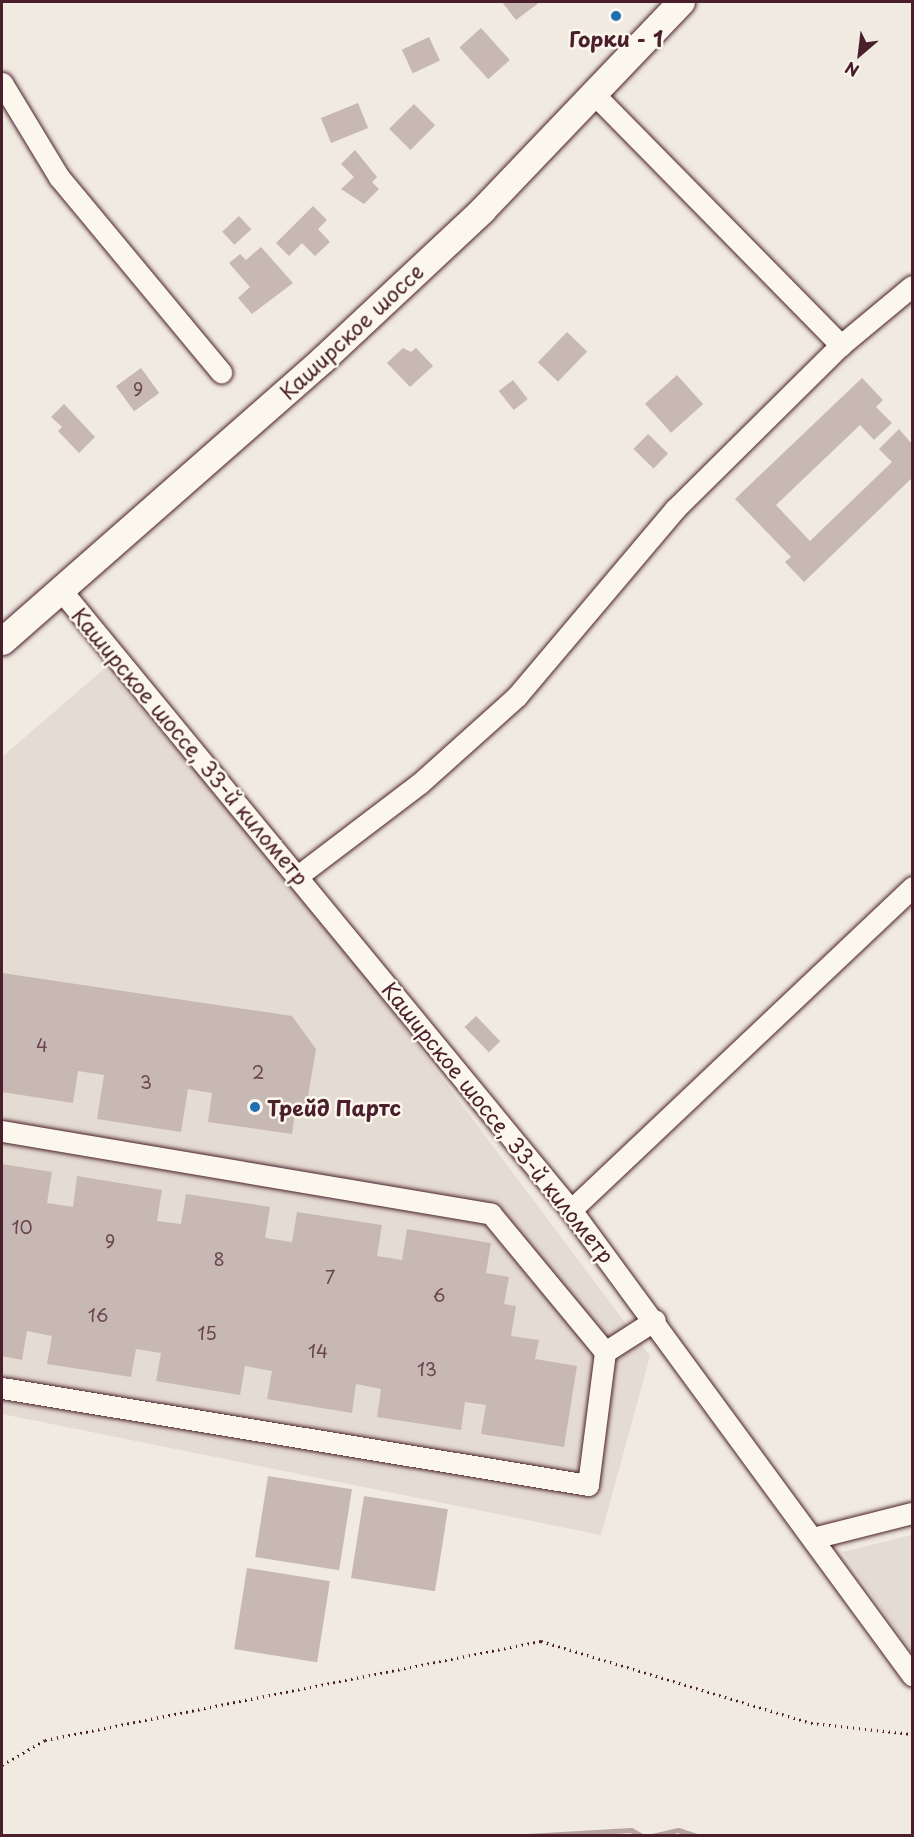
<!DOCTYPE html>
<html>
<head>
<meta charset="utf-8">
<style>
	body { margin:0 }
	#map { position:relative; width:914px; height:1837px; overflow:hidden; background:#f0eae0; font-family:"Playpen Sans",sans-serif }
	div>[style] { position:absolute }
	.built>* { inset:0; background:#e4dbd2 }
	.stream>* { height:5px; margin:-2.5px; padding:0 2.5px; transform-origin:2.5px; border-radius:2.5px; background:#b8a4a2 }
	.building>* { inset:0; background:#c8b8b3; transform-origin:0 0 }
	.path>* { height:3px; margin-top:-1.5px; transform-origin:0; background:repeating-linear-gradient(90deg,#4a1f2b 0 1.5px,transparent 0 6px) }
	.roads { filter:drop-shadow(0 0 2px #4a1f2b) drop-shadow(0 0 2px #4a1f2b) }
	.minor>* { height:21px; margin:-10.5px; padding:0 10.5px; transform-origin:10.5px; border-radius:10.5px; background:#fbf7ec }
	.major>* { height:27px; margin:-13.5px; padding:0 13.5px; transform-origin:13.5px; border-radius:13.5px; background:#fbf7ec }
	.dots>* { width:16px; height:16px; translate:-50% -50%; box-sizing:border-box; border:3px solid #fbf7ec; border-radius:50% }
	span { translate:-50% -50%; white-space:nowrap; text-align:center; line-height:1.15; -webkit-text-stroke:5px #fbf7ec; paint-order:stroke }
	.number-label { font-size:18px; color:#6a454d }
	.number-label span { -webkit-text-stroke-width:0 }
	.poi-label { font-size:21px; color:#4a1f2b; font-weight:700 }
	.left { translate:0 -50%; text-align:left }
	.street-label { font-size:21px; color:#4a1f2b }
	.frame { position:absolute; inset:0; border:3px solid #4a1f2b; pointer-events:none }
	.north { position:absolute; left:830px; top:24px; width:60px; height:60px; -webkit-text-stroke:4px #fbf7ec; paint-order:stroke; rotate:208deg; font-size:16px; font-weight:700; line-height:24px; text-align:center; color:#4a1f2b }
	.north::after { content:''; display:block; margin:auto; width:21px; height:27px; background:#4a1f2b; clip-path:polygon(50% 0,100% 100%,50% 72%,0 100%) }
</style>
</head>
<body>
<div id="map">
	<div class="built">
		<i style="clip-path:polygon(105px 668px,307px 898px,650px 1356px,601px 1535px,2px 1414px,2px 757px)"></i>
		<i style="clip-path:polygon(912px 1535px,912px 1654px,843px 1552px)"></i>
	</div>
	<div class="stream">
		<i style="left:527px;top:1836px;width:104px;rotate:-3.3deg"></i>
		<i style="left:631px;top:1830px;width:13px;rotate:29deg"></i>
		<i style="left:652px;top:1836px;width:27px;rotate:-13deg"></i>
		<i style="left:678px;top:1830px;width:20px;rotate:18deg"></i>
	</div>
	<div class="building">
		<i style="clip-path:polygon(502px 2px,540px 2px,516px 20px)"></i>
		<i style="left:481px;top:28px;width:43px;height:29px;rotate:48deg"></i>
		<i style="left:429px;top:37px;width:26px;height:30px;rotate:65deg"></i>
		<i style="left:358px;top:103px;width:27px;height:40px;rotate:68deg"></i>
		<i style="left:414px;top:104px;width:30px;height:35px;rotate:45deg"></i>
		<i style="clip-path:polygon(355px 150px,377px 177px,372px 182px,379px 189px,364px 204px,341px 189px,354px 177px,341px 164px)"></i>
		<i style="clip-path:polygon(313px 206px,327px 220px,318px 229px,330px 242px,315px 256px,302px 243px,289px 256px,276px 243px)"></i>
		<i style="left:239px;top:216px;width:18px;height:23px;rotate:47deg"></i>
		<i style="clip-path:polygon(261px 247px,293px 283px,252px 314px,238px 298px,250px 287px,229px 263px,240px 254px,246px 260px)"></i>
		<i style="left:567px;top:332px;width:28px;height:42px;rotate:44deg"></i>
		<i style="clip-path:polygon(403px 348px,411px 352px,416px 348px,433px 366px,410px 387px,387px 363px)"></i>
		<i style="left:141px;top:368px;width:31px;height:31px;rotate:54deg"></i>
		<i style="left:677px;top:375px;width:39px;height:43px;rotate:48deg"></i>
		<i style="clip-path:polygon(862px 378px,883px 400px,876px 407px,892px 423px,874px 440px,860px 425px,776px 505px,810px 541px,892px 462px,879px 449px,899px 429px,912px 444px,912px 478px,804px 582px,785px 562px,791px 557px,735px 499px)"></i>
		<i style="left:513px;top:380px;width:24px;height:18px;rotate:52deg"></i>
		<i style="clip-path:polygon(64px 404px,95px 437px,79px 453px,58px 431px,62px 427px,51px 417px)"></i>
		<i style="left:648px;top:434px;width:28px;height:21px;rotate:44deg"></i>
		<i style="clip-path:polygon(2px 973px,292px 1016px,316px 1049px,306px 1108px,296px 1106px,292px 1134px,208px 1122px,212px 1093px,188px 1089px,181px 1132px,97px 1119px,104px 1075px,78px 1071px,73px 1103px,2px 1092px)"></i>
		<i style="left:476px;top:1016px;width:35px;height:16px;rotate:46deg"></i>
		<i style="clip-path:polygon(2px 1164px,52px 1172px,47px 1203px,73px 1207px,77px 1176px,162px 1190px,157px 1221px,181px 1224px,186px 1194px,270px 1207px,265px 1238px,292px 1242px,297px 1212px,382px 1225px,377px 1256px,402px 1260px,407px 1229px,491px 1243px,486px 1273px,509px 1277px,504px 1304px,516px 1306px,511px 1336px,539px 1340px,535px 1359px,577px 1366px,564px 1447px,481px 1434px,486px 1405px,465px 1402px,461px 1430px,377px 1417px,381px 1389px,356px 1384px,352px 1413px,267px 1399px,272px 1371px,245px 1366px,240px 1395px,156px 1381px,161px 1353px,136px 1349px,131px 1377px,47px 1364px,52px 1336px,27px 1331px,22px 1360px,2px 1356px)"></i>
		<i style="left:268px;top:1476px;width:85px;height:82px;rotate:9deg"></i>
		<i style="left:364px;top:1496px;width:85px;height:83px;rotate:9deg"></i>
		<i style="left:247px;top:1568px;width:84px;height:82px;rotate:9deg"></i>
	</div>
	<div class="path">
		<i style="left:2px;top:1765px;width:50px;rotate:-30.2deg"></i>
		<i style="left:45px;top:1740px;width:506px;rotate:-11.29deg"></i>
		<i style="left:541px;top:1641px;width:282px;rotate:16.9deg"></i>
		<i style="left:811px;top:1723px;width:102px;rotate:6.2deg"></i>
	</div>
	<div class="roads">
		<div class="minor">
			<i style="left:2px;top:83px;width:110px;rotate:58.8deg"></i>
			<i style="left:59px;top:177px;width:254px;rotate:50.3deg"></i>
			<i style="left:593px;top:93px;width:354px;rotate:45.5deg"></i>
			<i style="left:60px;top:589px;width:804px;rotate:50.55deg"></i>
			<i style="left:571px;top:1210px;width:577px;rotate:53.75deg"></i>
			<i style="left:299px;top:875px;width:151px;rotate:-37.2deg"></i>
			<i style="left:419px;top:784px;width:132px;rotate:-41.9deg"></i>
			<i style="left:517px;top:696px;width:245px;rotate:-49.8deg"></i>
			<i style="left:675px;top:509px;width:233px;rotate:-44.7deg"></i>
			<i style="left:841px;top:345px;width:92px;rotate:-39.7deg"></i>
			<i style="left:2px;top:1131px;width:496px;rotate:9.6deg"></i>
			<i style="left:491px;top:1214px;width:179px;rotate:50.4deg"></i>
			<i style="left:605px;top:1352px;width:134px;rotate:97.3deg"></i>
			<i style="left:588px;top:1485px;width:594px;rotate:-170.6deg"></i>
			<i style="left:571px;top:1210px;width:470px;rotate:-43.4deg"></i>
			<i style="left:605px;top:1352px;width:59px;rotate:-32.6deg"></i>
			<i style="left:813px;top:1538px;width:102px;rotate:-14.2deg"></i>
		</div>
		<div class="major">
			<i style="left:2px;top:641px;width:427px;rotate:-41.3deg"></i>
			<i style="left:323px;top:359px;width:218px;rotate:-43.1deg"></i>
			<i style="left:482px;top:210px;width:288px;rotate:-46.3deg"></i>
		</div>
	</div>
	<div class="dots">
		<i style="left:616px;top:16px;background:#1f6fb2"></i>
		<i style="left:255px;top:1107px;background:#1f6fb2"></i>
	</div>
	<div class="number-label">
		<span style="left:138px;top:389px">9</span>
		<span style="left:42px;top:1045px">4</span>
		<span style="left:258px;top:1072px">2</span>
		<span style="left:146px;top:1082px">3</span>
		<span style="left:22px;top:1227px">10</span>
		<span style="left:110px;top:1241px">9</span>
		<span style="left:219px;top:1259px">8</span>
		<span style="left:330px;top:1277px">7</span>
		<span style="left:439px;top:1295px">6</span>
		<span style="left:98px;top:1315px">16</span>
		<span style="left:207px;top:1333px">15</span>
		<span style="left:318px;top:1351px">14</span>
		<span style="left:427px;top:1369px">13</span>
	</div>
	<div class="poi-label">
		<span style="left:616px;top:38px">Горки - 1</span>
		<span class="left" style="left:267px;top:1107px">Трейд Партс</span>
	</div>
	<div class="street-label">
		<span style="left:351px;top:331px;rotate:-43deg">Каширское шоссе</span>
		<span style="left:191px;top:746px;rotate:50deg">Каширское шоссе, 33-й километр</span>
		<span style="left:499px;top:1122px;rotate:51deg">Каширское шоссе, 33-й километр</span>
	</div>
	<div class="frame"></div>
	<div class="north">N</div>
</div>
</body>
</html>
